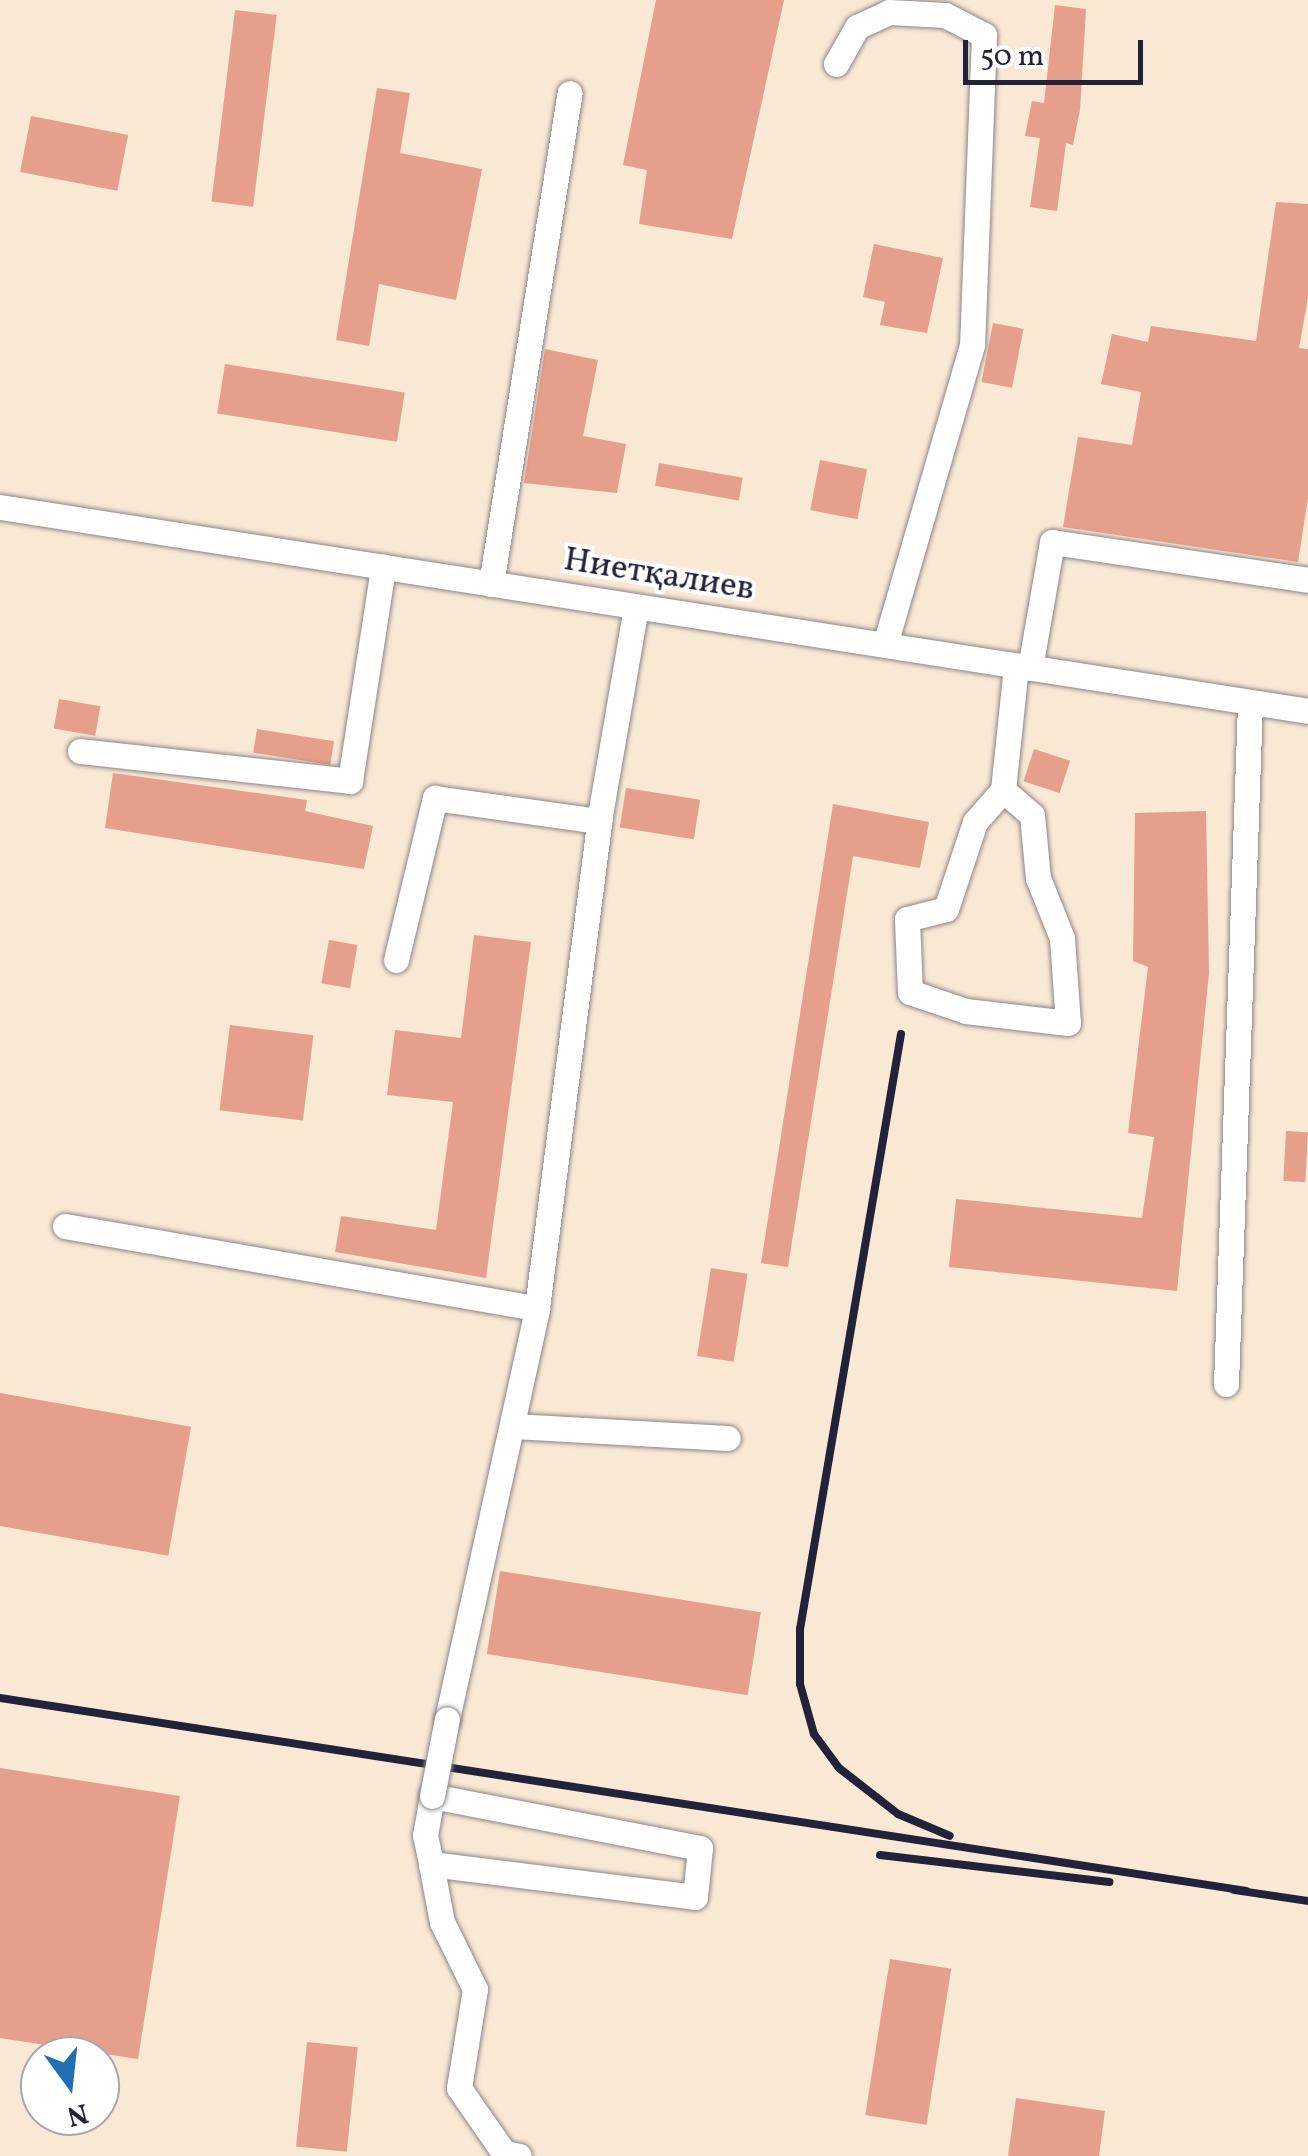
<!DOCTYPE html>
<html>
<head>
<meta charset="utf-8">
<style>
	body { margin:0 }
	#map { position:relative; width:1308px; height:2156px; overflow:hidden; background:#f8e8d4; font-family:Vollkorn,serif }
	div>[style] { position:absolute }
	.building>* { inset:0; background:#e69f8b; transform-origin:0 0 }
	.roads { filter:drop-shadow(0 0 2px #8d8588) drop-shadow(0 0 2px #8d8588) }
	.minor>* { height:25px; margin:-12.5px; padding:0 12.5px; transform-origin:12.5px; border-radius:12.5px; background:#fff }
	.rail>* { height:8px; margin:-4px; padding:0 4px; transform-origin:4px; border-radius:4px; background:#22223b }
	.bridges { filter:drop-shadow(0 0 2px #8d8588) drop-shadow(0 0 2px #8d8588) }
	.minor-bridge>* { height:25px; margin:-12.5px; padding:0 12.5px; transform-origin:12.5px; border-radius:12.5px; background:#fff }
	span { translate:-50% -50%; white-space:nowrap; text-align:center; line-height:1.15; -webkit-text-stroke:8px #fff; paint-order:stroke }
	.street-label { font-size:35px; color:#22223b }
	.north { position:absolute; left:20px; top:2036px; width:100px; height:100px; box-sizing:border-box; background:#fff; border:2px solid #a7a7b1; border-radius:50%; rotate:165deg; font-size:28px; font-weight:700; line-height:40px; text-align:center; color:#22223b }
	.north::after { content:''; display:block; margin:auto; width:35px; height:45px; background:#1f6fb2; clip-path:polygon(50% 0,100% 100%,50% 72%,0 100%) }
	.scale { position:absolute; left:963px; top:40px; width:180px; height:45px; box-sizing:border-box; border:5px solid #22223b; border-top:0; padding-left:12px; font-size:30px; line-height:35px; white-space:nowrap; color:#22223b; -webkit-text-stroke:8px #fff; paint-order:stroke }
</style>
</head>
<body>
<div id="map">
	<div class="building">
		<i style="clip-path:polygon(656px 0,784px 0,732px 239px,639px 224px,647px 170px,623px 165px)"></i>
		<i style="clip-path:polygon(1055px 5px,1086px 9px,1080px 110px,1073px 145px,1066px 143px,1057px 211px,1030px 207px,1040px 138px,1025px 136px,1032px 101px,1044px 103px)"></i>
		<i style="left:235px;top:10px;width:42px;height:193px;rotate:7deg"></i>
		<i style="clip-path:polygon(377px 88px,410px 93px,400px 153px,482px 169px,456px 300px,379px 284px,369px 346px,336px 340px)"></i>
		<i style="left:31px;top:116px;width:99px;height:57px;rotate:11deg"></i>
		<i style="clip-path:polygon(1276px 202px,1308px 204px,1308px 298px,1299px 348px,1308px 349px,1308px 498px,1298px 562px,1063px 527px,1078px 437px,1132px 445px,1141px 392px,1101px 384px,1112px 334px,1148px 342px,1151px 326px,1256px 341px)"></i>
		<i style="clip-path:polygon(874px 244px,943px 258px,927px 333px,880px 325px,885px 302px,863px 297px)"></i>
		<i style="left:993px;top:323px;width:31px;height:60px;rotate:11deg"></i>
		<i style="clip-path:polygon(545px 349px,598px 360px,583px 436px,626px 444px,617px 493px,524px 483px)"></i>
		<i style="left:225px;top:364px;width:182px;height:50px;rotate:9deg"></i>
		<i style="left:820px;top:460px;width:48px;height:51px;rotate:11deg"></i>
		<i style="left:659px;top:463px;width:85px;height:23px;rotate:10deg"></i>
		<i style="left:59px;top:699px;width:42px;height:30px;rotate:10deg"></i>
		<i style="left:257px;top:729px;width:78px;height:24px;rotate:9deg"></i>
		<i style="left:1034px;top:749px;width:38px;height:34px;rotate:18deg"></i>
		<i style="clip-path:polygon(113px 773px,307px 800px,305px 811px,373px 826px,364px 869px,105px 828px)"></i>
		<i style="left:626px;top:788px;width:75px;height:40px;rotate:9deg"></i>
		<i style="clip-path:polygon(833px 804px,929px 822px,920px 868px,853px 856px,788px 1267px,761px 1263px)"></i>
		<i style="clip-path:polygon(1206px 811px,1209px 973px,1177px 1291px,949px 1267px,956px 1199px,1142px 1218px,1154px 1137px,1128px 1133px,1148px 967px,1133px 961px,1135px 813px)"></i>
		<i style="clip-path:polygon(474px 935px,531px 942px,486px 1278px,335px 1252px,341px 1216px,436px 1230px,453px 1102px,387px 1095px,395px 1030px,461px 1038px)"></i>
		<i style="left:329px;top:940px;width:29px;height:44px;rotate:10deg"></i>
		<i style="left:230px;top:1025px;width:84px;height:86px;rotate:7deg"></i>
		<i style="left:1286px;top:1131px;width:22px;height:50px;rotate:3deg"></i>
		<i style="left:711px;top:1268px;width:37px;height:89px;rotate:9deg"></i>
		<i style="left:0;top:1393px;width:194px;height:131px;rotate:10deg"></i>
		<i style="left:500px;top:1571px;width:264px;height:84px;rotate:9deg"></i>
		<i style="clip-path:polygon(0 1768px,180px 1796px,138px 2059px,0 2038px)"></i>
		<i style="left:890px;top:1959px;width:62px;height:158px;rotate:9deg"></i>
		<i style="left:307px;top:2042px;width:51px;height:105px;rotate:6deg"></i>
		<i style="clip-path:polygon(1016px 2098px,1105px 2111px,1099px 2156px,1008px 2156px)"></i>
	</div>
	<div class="roads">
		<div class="minor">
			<i style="left:836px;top:64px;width:43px;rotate:-60.4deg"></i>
			<i style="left:857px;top:27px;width:35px;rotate:-25deg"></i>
			<i style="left:889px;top:12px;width:56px;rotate:3.1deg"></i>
			<i style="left:945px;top:15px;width:44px;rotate:27.1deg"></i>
			<i style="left:984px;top:35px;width:310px;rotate:92.2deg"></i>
			<i style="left:972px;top:345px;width:312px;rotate:106.2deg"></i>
			<i style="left:0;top:507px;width:1324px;rotate:8.86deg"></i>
			<i style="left:491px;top:584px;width:497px;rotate:-80.9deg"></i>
			<i style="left:1030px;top:668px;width:128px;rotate:-80.1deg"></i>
			<i style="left:1052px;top:542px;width:259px;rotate:8.4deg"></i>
			<i style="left:80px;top:751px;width:272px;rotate:6.3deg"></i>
			<i style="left:350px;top:781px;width:217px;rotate:-81.2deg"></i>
			<i style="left:1003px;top:790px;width:38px;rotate:41deg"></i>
			<i style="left:1032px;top:815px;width:63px;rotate:84.6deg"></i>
			<i style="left:1038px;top:878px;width:65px;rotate:68.2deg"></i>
			<i style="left:1062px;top:938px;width:85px;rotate:86deg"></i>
			<i style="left:1068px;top:1023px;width:103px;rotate:-173.3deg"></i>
			<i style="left:966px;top:1011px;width:59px;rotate:-161.3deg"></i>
			<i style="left:910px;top:992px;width:73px;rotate:-92.4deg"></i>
			<i style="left:907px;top:919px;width:40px;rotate:-14.4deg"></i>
			<i style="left:946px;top:909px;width:92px;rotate:-71.6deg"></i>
			<i style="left:975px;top:822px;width:43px;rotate:-48.8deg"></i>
			<i style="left:1003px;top:790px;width:125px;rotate:-84deg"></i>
			<i style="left:396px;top:960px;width:167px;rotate:-76.5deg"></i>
			<i style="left:435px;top:798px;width:166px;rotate:8deg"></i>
			<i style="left:65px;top:1226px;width:479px;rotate:9.9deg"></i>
			<i style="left:1226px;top:1384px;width:682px;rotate:-87.98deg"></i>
			<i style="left:513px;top:1426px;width:215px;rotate:3.2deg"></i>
			<i style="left:447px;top:1719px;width:421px;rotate:-77.6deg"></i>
			<i style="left:537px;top:1308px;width:491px;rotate:-82.7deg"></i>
			<i style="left:599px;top:821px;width:217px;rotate:-80.2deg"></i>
			<i style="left:431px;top:1864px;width:266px;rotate:7.1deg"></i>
			<i style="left:695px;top:1897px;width:49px;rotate:-84.2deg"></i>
			<i style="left:700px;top:1848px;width:273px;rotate:-169deg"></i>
			<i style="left:432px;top:1796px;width:40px;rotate:100deg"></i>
			<i style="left:425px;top:1835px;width:30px;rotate:78deg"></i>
			<i style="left:431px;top:1864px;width:59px;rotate:79.3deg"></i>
			<i style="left:442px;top:1922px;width:75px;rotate:63.8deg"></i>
			<i style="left:475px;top:1989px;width:100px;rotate:99.2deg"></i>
			<i style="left:459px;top:2088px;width:79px;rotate:55.3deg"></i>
			<i style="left:504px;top:2153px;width:15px;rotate:11deg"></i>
		</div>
	</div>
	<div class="rail">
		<i style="left:901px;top:1034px;width:604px;rotate:99.63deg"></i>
		<i style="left:800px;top:1629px;width:55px;rotate:90deg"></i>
		<i style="left:800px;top:1684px;width:52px;rotate:74.4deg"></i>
		<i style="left:814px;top:1734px;width:42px;rotate:53.7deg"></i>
		<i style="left:839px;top:1768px;width:75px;rotate:37.9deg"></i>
		<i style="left:898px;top:1814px;width:56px;rotate:22.9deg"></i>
		<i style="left:0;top:1698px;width:1261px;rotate:8.8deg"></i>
		<i style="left:880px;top:1855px;width:231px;rotate:6.7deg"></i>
		<i style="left:1234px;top:1890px;width:75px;rotate:8.5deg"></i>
	</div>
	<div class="bridges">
		<div class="minor-bridge">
			<i style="left:432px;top:1796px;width:78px;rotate:-79deg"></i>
		</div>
	</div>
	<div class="street-label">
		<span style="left:659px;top:575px;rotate:9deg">Ниетқалиев</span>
	</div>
	<div class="north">N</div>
	<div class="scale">50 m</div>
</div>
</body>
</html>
